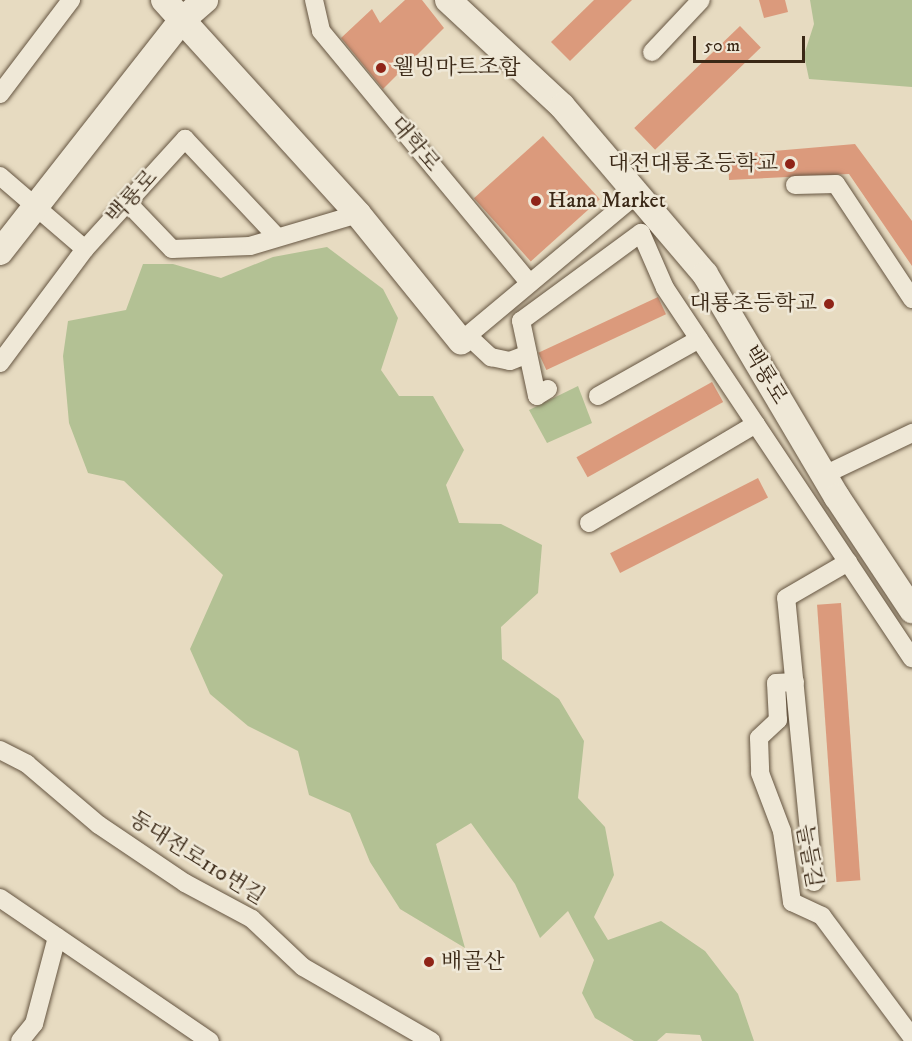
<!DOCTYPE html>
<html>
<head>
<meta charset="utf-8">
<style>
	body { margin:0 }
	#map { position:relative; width:912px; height:1041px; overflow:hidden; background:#e7dbc1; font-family:"IM FELL DW Pica","Noto Serif KR",serif }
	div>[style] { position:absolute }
	.green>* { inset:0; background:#b3c194 }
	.building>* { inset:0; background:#db9a7c; transform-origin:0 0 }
	.roads { filter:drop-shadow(0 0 2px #655541) drop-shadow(0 0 2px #655541) }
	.minor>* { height:18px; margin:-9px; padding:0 9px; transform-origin:9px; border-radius:9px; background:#efe8d7 }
	.secondary>* { height:26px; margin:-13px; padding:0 13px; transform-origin:13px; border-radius:13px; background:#efe8d7 }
	.dots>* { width:16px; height:16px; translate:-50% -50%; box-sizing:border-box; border:3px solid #efe8d7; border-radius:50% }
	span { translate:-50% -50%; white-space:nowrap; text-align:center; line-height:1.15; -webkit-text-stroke:5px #efe8d7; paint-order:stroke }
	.poi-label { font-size:22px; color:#3a2816 }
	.left { translate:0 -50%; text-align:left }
	.right { translate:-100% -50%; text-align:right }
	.street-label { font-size:22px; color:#3a2816 }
	.scale { position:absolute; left:693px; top:36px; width:112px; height:27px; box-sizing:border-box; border:3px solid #3a2816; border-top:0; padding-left:8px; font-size:18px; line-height:21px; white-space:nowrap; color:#3a2816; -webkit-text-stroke:4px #efe8d7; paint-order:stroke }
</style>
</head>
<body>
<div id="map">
	<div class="green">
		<i style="clip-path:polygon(810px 0,912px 0,912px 87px,809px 79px,804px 55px,814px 24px)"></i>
		<i style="clip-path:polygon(327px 247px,383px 289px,398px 318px,381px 370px,399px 396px,433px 396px,464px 450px,446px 485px,459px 523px,501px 524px,542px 545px,538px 593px,501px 627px,502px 659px,559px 699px,584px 741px,578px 798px,605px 827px,614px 875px,594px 917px,608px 940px,661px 921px,705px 951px,738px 994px,754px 1041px,702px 1041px,700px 1035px,666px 1033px,657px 1041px,634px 1041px,595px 1018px,582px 993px,594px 960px,568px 911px,540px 938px,515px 884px,471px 823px,436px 844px,465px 948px,400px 909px,370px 862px,350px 813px,309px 795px,298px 751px,248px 726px,210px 694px,190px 649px,223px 575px,124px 481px,88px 473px,69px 423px,63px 356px,68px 321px,126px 310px,143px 264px,173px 264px,221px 278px,273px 257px)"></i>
		<i style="clip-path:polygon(578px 386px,592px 423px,547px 443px,529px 410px)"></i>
	</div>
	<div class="building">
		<i style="clip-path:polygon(405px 0,422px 0,444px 28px,383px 89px,341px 38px,372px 9px,380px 23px)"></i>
		<i style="clip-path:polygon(594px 0,632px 0,570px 61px,551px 42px)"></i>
		<i style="clip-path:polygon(759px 0,785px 0,788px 12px,764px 18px)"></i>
		<i style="left:740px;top:26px;width:30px;height:147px;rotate:46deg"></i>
		<i style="left:543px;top:136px;width:85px;height:93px;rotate:48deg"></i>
		<i style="clip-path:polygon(855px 144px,912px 221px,912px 266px,849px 174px,729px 180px,728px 155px)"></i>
		<i style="left:658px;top:297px;width:19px;height:132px;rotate:65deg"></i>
		<i style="left:712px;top:382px;width:23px;height:155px;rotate:61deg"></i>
		<i style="left:758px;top:478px;width:22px;height:166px;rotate:63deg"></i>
		<i style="left:841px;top:603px;width:278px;height:24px;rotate:86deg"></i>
	</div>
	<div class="roads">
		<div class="minor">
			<i style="left:314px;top:0;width:32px;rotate:77deg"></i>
			<i style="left:321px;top:31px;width:326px;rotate:50.4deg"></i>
			<i style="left:652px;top:52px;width:71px;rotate:-46.7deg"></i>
			<i style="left:0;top:94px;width:118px;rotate:-52.9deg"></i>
			<i style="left:0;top:176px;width:112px;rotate:40.7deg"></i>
			<i style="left:795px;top:185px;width:41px;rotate:-1.4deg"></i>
			<i style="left:836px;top:184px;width:138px;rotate:56.5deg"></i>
			<i style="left:127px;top:202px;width:65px;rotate:46.2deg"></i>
			<i style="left:172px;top:249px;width:78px;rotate:-2.2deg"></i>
			<i style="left:250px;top:246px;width:113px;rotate:-16.5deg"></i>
			<i style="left:467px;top:335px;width:33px;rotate:43deg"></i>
			<i style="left:491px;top:357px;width:19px;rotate:12deg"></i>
			<i style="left:510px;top:361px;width:19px;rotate:-21deg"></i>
			<i style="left:461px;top:341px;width:231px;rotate:-39.9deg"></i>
			<i style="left:0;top:363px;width:142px;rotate:-53.3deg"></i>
			<i style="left:85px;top:249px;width:149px;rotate:-47.7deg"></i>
			<i style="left:185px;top:139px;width:133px;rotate:46.8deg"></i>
			<i style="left:548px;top:389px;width:13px;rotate:148deg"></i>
			<i style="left:537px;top:396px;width:77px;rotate:-102deg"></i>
			<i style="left:521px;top:321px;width:149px;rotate:-36.3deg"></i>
			<i style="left:641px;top:233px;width:60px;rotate:66.4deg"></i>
			<i style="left:665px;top:288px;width:445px;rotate:56.3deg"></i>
			<i style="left:598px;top:396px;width:116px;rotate:-29.4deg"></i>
			<i style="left:824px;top:475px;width:98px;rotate:-25.5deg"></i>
			<i style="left:589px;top:523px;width:194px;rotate:-30.7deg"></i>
			<i style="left:795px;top:682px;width:19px;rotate:177deg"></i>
			<i style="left:776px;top:683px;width:37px;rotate:87deg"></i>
			<i style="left:778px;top:720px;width:26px;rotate:137deg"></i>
			<i style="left:759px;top:738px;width:35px;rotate:88deg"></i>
			<i style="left:760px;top:773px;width:62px;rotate:69.2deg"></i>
			<i style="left:782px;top:831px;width:72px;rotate:82deg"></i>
			<i style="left:792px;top:902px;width:33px;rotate:25deg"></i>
			<i style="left:822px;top:916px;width:151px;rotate:53.4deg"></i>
			<i style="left:0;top:750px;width:30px;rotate:27deg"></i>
			<i style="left:27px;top:764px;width:94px;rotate:40.3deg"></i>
			<i style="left:99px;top:825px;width:104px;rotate:34deg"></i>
			<i style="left:185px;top:883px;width:76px;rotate:28.2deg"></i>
			<i style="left:252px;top:919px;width:70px;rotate:43.3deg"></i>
			<i style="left:303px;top:967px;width:148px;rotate:30deg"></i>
			<i style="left:814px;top:882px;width:285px;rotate:-95.6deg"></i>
			<i style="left:786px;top:598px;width:72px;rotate:-30.1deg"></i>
			<i style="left:0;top:898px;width:254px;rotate:34.3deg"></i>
			<i style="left:20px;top:1041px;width:22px;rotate:-51deg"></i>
			<i style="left:34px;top:1024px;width:90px;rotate:-75.2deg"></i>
		</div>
		<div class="secondary">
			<i style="left:164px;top:0;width:289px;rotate:47.8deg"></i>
			<i style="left:358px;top:214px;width:164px;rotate:51deg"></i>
			<i style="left:448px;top:0;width:156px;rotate:42.9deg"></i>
			<i style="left:562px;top:106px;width:221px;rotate:49.6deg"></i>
			<i style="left:705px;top:274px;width:259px;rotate:59.4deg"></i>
			<i style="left:837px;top:497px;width:136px;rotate:56.4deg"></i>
			<i style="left:0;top:252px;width:293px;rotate:-51.9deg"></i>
			<i style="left:181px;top:21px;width:32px;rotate:-41deg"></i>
		</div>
	</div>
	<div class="dots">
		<i style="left:381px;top:68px;background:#8f2418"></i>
		<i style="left:790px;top:164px;background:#8f2418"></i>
		<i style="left:536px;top:201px;background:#8f2418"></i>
		<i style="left:829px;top:304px;background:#8f2418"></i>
		<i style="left:429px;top:962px;background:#8f2418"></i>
	</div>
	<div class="poi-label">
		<span class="left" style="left:393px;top:68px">웰빙마트조합</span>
		<span class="right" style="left:778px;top:164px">대전대룡초등학교</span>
		<span class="left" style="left:548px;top:201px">Hana Market</span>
		<span class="right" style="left:817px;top:304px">대룡초등학교</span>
		<span class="left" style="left:441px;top:962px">배골산</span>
	</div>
	<div class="street-label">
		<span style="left:415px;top:144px;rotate:50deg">대학로</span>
		<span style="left:132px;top:197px;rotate:-48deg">백룡로</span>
		<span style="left:765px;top:375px;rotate:59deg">백룡로</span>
		<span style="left:809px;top:856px;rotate:80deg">늘들길</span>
		<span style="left:197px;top:858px;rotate:32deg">동대전로110번길</span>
	</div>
	<div class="scale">50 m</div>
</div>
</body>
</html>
